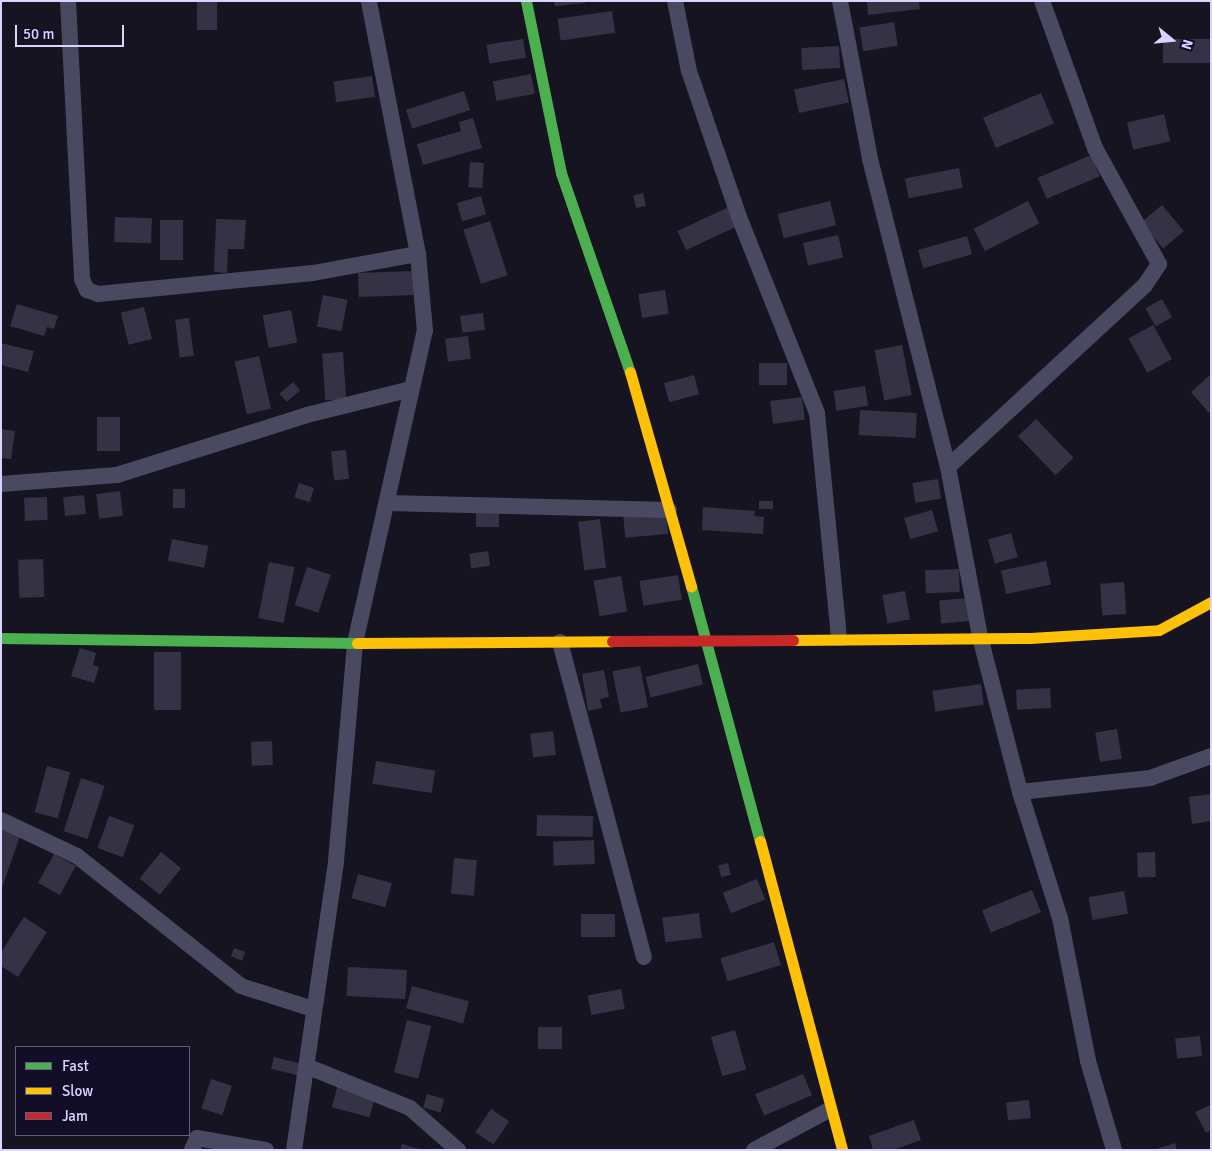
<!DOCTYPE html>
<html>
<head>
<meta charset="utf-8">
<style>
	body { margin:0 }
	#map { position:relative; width:1212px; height:1151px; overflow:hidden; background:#161421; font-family:Signika,sans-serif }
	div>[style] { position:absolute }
	.building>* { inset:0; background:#343244; transform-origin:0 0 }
	.street>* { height:16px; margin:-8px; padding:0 8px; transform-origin:8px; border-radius:8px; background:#4a4962 }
	.fast>* { height:11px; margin:-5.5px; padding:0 5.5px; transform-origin:5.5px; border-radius:5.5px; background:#4caf50 }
	.slow>* { height:11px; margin:-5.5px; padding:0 5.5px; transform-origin:5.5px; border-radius:5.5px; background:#ffc107 }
	.jam>* { height:11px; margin:-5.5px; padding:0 5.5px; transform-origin:5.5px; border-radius:5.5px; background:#c62828 }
	span { translate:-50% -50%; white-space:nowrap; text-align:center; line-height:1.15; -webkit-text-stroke:4.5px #120e27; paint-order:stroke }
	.frame { position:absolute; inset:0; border:2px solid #d9d5ff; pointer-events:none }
	.legend { position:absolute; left:15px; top:1046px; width:175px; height:90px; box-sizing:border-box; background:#120e27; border:1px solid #625e7d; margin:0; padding:6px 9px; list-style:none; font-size:15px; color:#d9d5ff }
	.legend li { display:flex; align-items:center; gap:10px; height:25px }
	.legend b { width:25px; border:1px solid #625e7d }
	.north { position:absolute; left:1147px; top:15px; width:50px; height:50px; -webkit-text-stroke:4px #120e27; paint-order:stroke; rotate:107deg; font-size:14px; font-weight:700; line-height:20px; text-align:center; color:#d9d5ff }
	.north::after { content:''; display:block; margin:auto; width:18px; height:22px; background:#d9d5ff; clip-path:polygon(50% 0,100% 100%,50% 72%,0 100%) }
	.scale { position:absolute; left:15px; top:25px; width:109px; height:22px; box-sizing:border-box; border:2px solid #d9d5ff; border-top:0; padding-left:6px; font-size:15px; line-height:18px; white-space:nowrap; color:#d9d5ff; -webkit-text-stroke:4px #120e27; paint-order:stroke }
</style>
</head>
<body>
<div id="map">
	<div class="building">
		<i style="left:197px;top:1px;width:20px;height:29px"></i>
		<i style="clip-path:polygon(554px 1px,585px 1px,585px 3px,555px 6px)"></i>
		<i style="clip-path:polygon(867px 1px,919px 1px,920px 9px,868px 15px)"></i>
		<i style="left:612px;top:11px;width:22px;height:55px;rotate:82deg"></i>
		<i style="left:894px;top:22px;width:24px;height:35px;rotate:81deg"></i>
		<i style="left:523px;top:39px;width:19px;height:37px;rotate:81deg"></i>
		<i style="left:1211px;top:39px;width:24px;height:48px;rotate:90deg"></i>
		<i style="left:839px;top:46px;width:22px;height:38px;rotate:87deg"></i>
		<i style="left:531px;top:74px;width:20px;height:39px;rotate:79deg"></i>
		<i style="left:372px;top:76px;width:21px;height:39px;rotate:82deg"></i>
		<i style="left:844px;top:79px;width:24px;height:51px;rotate:78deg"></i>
		<i style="left:464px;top:91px;width:20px;height:61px;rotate:72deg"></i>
		<i style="left:1041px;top:93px;width:33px;height:63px;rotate:67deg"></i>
		<i style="left:1164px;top:114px;width:28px;height:38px;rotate:77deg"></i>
		<i style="clip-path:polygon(473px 118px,482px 148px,423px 165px,417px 144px,461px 131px,459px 122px)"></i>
		<i style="left:1091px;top:155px;width:23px;height:58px;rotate:67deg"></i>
		<i style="left:470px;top:162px;width:14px;height:25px;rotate:4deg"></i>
		<i style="left:959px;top:168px;width:20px;height:55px;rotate:79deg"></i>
		<i style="left:643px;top:193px;width:13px;height:10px;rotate:77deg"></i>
		<i style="left:481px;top:196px;width:19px;height:25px;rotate:74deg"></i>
		<i style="left:830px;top:201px;width:25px;height:54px;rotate:76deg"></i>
		<i style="left:1028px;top:201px;width:25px;height:61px;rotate:63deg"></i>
		<i style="left:1162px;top:205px;width:34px;height:27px;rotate:50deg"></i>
		<i style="left:729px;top:207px;width:21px;height:57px;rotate:65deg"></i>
		<i style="left:115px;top:217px;width:37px;height:25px;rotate:2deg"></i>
		<i style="clip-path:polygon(216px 219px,246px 220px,244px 249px,228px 249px,227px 273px,214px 272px)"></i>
		<i style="left:160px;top:220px;width:23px;height:40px"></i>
		<i style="left:490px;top:221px;width:57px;height:28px;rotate:72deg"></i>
		<i style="left:838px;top:235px;width:23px;height:36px;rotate:77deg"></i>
		<i style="left:967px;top:236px;width:19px;height:51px;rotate:74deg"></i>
		<i style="left:413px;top:271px;width:24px;height:55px;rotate:88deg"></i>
		<i style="left:665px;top:290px;width:24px;height:27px;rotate:81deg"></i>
		<i style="left:323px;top:295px;width:25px;height:32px;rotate:11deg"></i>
		<i style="left:1162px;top:299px;width:21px;height:19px;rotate:61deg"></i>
		<i style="clip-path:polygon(17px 304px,58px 316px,54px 329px,47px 327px,44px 336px,10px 326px)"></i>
		<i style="left:144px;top:307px;width:33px;height:24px;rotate:76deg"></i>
		<i style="left:291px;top:310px;width:33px;height:29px;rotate:79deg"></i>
		<i style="left:483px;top:313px;width:17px;height:23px;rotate:83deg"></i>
		<i style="left:189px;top:318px;width:38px;height:14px;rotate:83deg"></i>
		<i style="left:1153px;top:325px;width:39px;height:28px;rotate:61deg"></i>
		<i style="left:468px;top:336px;width:23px;height:23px;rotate:83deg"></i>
		<i style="clip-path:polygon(1px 343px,34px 351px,28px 372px,1px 365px)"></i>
		<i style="left:902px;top:345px;width:51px;height:28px;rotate:79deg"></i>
		<i style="left:343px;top:352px;width:47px;height:21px;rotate:86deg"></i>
		<i style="left:259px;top:356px;width:54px;height:25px;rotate:77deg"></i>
		<i style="left:787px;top:363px;width:22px;height:28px;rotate:90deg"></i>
		<i style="left:694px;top:375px;width:20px;height:31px;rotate:75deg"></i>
		<i style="clip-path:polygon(1210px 375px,1211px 411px,1209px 413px,1191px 392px)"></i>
		<i style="left:293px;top:382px;width:11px;height:18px;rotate:49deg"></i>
		<i style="left:865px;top:386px;width:20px;height:32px;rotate:81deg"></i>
		<i style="left:802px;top:397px;width:23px;height:32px;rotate:83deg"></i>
		<i style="left:860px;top:410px;width:57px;height:25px;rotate:3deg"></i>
		<i style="left:97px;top:417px;width:23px;height:34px"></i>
		<i style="left:1036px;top:419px;width:54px;height:25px;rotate:46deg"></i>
		<i style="clip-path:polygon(1px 429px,15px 431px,11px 459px,1px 458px)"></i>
		<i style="left:346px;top:450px;width:29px;height:15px;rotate:84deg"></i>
		<i style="left:938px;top:479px;width:20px;height:26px;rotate:81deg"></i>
		<i style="left:299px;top:483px;width:16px;height:15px;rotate:18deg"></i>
		<i style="left:173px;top:489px;width:12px;height:19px"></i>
		<i style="left:120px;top:491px;width:25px;height:24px;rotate:83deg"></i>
		<i style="left:84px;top:495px;width:19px;height:21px;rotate:84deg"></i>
		<i style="left:47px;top:497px;width:23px;height:23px;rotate:88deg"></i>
		<i style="left:759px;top:501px;width:14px;height:8px"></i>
		<i style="clip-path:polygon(703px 507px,755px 511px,754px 516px,764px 517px,763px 534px,702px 530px)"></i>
		<i style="left:932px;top:510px;width:22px;height:29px;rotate:74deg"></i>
		<i style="left:476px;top:511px;width:23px;height:16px"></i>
		<i style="left:666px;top:511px;width:23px;height:43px;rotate:85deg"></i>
		<i style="left:600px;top:519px;width:49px;height:22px;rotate:83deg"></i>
		<i style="left:1011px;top:533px;width:25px;height:24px;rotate:74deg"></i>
		<i style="left:172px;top:539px;width:37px;height:22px;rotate:11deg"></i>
		<i style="left:488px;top:551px;width:15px;height:19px;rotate:82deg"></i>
		<i style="left:43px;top:559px;width:38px;height:25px;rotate:88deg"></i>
		<i style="left:1046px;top:561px;width:24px;height:46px;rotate:78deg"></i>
		<i style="left:269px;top:562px;width:26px;height:57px;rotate:11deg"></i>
		<i style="left:307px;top:567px;width:25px;height:40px;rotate:18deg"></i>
		<i style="left:959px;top:569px;width:23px;height:34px;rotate:88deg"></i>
		<i style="left:678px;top:575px;width:25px;height:39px;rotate:81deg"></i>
		<i style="left:621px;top:576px;width:36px;height:28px;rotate:80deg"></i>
		<i style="left:1124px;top:582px;width:32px;height:24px;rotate:86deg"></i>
		<i style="left:905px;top:591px;width:29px;height:23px;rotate:80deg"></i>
		<i style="left:968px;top:598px;width:23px;height:29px;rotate:85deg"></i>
		<i style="clip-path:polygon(80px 648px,96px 653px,93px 665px,99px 667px,94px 683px,71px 676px)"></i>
		<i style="left:154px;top:652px;width:27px;height:58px"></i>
		<i style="left:698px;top:664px;width:21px;height:54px;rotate:76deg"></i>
		<i style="left:640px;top:666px;width:42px;height:28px;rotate:79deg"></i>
		<i style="clip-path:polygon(604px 670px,609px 697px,600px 699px,602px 708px,588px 711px,582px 674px)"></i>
		<i style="left:981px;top:684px;width:21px;height:49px;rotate:82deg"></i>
		<i style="left:1050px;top:688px;width:20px;height:34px;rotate:87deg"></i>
		<i style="left:1117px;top:729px;width:30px;height:22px;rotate:81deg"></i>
		<i style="left:553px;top:731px;width:24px;height:23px;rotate:83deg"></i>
		<i style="left:272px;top:741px;width:24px;height:21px;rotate:88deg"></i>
		<i style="left:376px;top:761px;width:60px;height:23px;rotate:9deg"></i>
		<i style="left:47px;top:766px;width:24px;height:48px;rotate:15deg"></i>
		<i style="left:81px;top:778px;width:25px;height:56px;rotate:18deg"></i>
		<i style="clip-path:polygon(1211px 794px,1211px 821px,1192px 824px,1189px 797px)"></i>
		<i style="left:537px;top:815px;width:56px;height:21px;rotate:1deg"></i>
		<i style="left:109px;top:816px;width:27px;height:34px;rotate:20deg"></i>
		<i style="clip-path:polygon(1px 826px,21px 833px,2px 888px,1px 888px)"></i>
		<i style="left:594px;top:840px;width:24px;height:41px;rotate:88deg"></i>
		<i style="left:161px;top:852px;width:26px;height:34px;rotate:39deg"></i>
		<i style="left:1155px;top:852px;width:25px;height:18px;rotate:88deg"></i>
		<i style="left:54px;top:854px;width:25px;height:33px;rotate:29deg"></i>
		<i style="left:454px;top:858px;width:23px;height:36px;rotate:5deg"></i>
		<i style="left:728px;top:863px;width:12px;height:10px;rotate:76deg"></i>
		<i style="left:358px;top:874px;width:35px;height:25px;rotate:15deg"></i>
		<i style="left:757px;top:879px;width:22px;height:37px;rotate:68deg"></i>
		<i style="left:1032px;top:890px;width:24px;height:54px;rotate:68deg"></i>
		<i style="left:1124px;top:891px;width:23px;height:36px;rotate:80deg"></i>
		<i style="left:699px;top:913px;width:25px;height:37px;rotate:83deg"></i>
		<i style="left:615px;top:914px;width:23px;height:34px;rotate:90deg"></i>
		<i style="clip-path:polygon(24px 917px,47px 932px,18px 977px,1px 966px,1px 952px)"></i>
		<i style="left:774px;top:942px;width:24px;height:56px;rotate:73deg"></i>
		<i style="left:234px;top:948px;width:12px;height:9px;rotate:20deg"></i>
		<i style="left:348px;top:967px;width:59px;height:29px;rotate:3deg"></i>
		<i style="left:412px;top:986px;width:59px;height:23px;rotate:15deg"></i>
		<i style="left:621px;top:989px;width:20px;height:34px;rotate:79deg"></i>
		<i style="left:407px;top:1020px;width:25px;height:54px;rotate:14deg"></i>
		<i style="left:538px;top:1027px;width:24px;height:22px"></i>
		<i style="left:735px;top:1030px;width:41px;height:25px;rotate:74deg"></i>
		<i style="left:1200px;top:1036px;width:20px;height:25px;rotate:84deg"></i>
		<i style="left:274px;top:1057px;width:30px;height:12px;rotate:14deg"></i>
		<i style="left:803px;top:1074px;width:23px;height:52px;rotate:67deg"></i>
		<i style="left:211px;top:1079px;width:22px;height:31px;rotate:18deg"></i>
		<i style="left:338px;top:1084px;width:39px;height:24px;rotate:15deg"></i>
		<i style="left:427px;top:1094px;width:18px;height:14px;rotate:16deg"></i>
		<i style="left:1029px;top:1100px;width:18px;height:23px;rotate:84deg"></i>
		<i style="clip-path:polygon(1211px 1105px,1211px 1130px,1206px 1133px,1195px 1112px)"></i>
		<i style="left:491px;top:1109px;width:22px;height:28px;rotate:34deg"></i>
		<i style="clip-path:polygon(914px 1120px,921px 1140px,893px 1150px,873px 1150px,869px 1136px)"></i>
		<i style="clip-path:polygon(1175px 1143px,1177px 1150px,1156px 1150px,1156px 1149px)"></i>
		<i style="clip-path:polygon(402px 1144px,419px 1149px,419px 1150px,400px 1150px)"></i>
	</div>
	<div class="street">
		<i style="left:68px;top:1px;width:278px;rotate:87.1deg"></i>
		<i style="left:82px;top:279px;width:12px;rotate:66deg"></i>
		<i style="left:87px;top:290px;width:12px;rotate:20deg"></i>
		<i style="left:98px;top:294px;width:216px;rotate:-5.6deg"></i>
		<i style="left:313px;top:273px;width:107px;rotate:-10.3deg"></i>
		<i style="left:675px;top:1px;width:71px;rotate:78.7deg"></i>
		<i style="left:689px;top:71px;width:154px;rotate:71.1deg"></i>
		<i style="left:739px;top:217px;width:211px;rotate:68.3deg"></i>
		<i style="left:817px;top:413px;width:226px;rotate:84.4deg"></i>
		<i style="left:840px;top:1px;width:161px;rotate:79.2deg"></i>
		<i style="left:870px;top:159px;width:318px;rotate:75.8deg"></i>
		<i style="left:948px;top:467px;width:173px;rotate:79.3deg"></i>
		<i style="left:980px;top:637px;width:160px;rotate:75.5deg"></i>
		<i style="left:1020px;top:792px;width:132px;rotate:72.4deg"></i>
		<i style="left:1060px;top:918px;width:146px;rotate:78.9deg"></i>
		<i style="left:1088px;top:1061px;width:93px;rotate:73.7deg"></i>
		<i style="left:948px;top:467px;width:268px;rotate:-42.7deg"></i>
		<i style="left:1145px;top:285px;width:25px;rotate:-56deg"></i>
		<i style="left:1159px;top:264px;width:132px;rotate:-118.9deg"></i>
		<i style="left:1095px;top:148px;width:156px;rotate:-109.8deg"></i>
		<i style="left:1px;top:484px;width:116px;rotate:-4.4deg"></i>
		<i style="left:117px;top:475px;width:199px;rotate:-17.5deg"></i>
		<i style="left:307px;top:415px;width:107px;rotate:-14deg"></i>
		<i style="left:387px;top:503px;width:282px;rotate:1.4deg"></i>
		<i style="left:560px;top:642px;width:326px;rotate:75.1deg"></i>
		<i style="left:1020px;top:792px;width:131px;rotate:-6.1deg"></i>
		<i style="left:1150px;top:778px;width:65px;rotate:-19.8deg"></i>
		<i style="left:1px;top:820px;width:84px;rotate:25.3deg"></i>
		<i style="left:77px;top:856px;width:209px;rotate:38.4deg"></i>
		<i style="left:241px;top:986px;width:76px;rotate:17.7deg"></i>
		<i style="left:306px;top:1066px;width:112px;rotate:22deg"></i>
		<i style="left:410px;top:1108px;width:64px;rotate:41.2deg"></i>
		<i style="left:192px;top:1150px;width:13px;rotate:-67deg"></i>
		<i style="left:197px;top:1138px;width:70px;rotate:9.9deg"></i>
		<i style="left:294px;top:1150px;width:292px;rotate:-81.7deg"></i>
		<i style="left:336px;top:861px;width:219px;rotate:-85deg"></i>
		<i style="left:355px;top:643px;width:320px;rotate:-77.4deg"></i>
		<i style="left:425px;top:331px;width:77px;rotate:-95.2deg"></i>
		<i style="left:418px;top:254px;width:258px;rotate:-101deg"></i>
		<i style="left:754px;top:1150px;width:85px;rotate:-28.1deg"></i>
	</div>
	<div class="fast">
		<i style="left:526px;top:1px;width:176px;rotate:78.5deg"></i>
		<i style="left:561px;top:173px;width:211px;rotate:70.9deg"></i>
		<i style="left:691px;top:586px;width:264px;rotate:74.9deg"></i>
		<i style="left:1px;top:638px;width:356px;rotate:0.8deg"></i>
	</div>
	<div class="slow">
		<i style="left:630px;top:372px;width:223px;rotate:74.1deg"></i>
		<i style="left:793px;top:640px;width:237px;rotate:-0.5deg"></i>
		<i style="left:1030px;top:638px;width:129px;rotate:-3.5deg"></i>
		<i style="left:1159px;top:630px;width:59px;rotate:-28.3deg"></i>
		<i style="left:357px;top:643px;width:255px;rotate:-0.4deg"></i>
		<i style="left:760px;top:841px;width:320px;rotate:75.1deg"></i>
	</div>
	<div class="jam">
		<i style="left:612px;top:641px;width:181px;rotate:-0.3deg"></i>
	</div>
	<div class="frame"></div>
	<ul class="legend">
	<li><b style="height:6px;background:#4caf50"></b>Fast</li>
	<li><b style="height:6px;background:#ffc107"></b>Slow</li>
	<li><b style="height:6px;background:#c62828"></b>Jam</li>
	</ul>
	<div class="north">N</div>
	<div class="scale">50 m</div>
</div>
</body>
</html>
